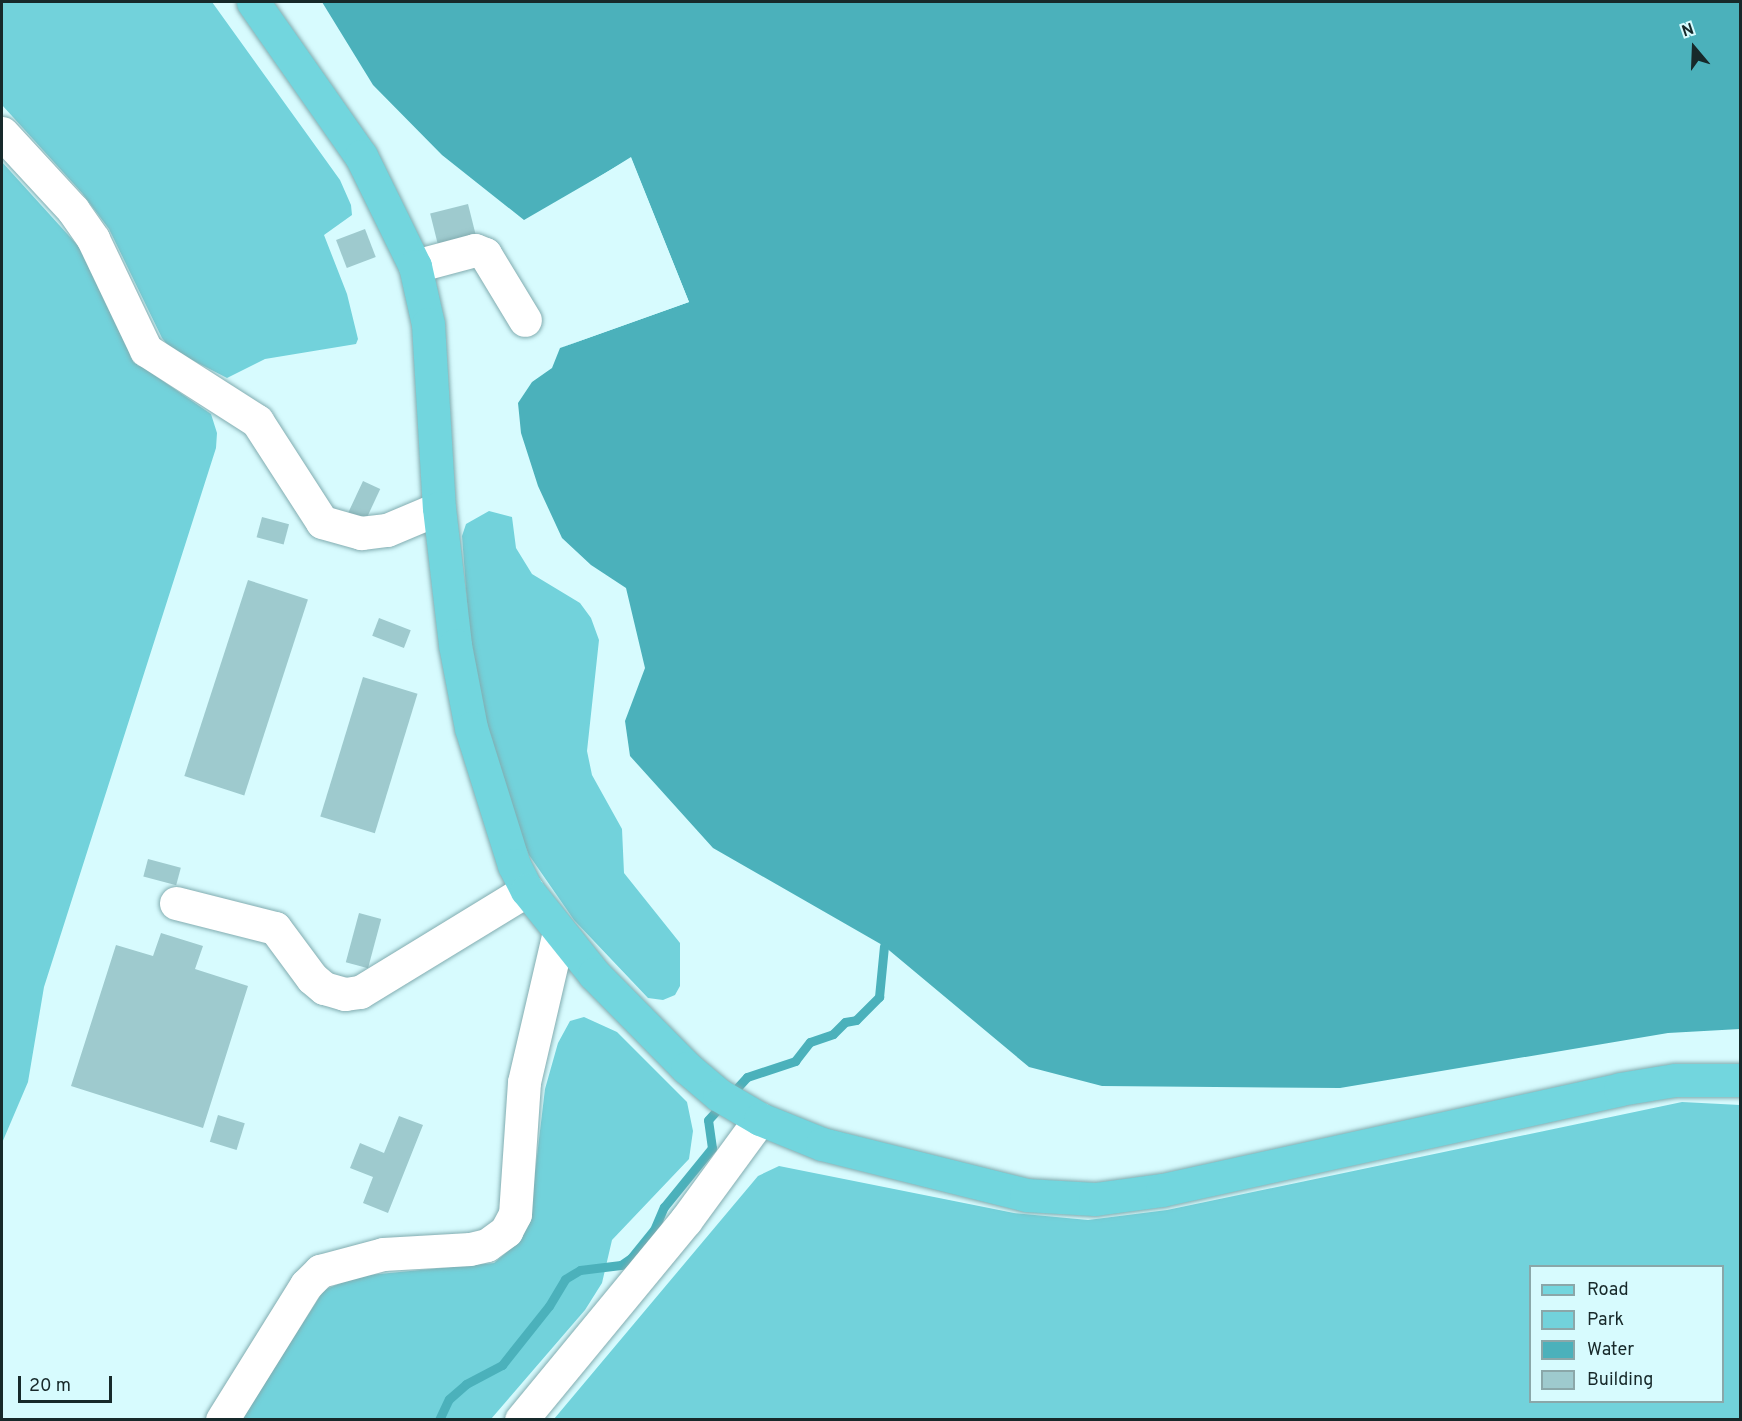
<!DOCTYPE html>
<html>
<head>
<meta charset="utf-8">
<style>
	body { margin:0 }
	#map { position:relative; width:1742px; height:1421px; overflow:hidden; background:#d7fbfe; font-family:Overpass,sans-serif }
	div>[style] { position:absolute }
	.green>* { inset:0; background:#72d2db }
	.water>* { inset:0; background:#4bb1bb }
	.pier>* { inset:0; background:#d7fbfe }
	.stream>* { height:9px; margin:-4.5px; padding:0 4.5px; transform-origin:4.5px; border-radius:4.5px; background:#4bb1bb }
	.building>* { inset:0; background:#9ecace; transform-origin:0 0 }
	.roads { filter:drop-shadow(0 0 2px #82acb0) drop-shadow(0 0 2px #82acb0) }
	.minor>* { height:33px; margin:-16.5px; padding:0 16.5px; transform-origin:16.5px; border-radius:16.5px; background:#fff }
	.major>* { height:33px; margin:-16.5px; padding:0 16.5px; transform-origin:16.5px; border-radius:16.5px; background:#72d6de }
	span { translate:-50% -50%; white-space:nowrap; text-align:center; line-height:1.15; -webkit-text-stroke:4.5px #d7fbfe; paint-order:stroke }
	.frame { position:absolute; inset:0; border:3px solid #17292a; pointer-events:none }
	.legend { position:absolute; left:1529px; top:1265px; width:195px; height:138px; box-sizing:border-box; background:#d7fbfe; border:2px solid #8aa7a9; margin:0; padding:8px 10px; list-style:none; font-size:18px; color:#17292a }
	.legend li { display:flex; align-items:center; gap:12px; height:30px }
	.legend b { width:30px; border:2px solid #8aa7a9 }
	.north { position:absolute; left:1664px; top:18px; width:60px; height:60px; -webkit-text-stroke:4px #d7fbfe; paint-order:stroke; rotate:341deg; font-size:16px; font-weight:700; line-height:24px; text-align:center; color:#17292a }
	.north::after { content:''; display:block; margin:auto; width:21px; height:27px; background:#17292a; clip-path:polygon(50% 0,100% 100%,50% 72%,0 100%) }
	.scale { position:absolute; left:18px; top:1376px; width:94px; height:27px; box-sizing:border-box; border:3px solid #17292a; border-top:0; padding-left:8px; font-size:18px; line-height:21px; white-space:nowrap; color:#17292a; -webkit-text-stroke:4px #d7fbfe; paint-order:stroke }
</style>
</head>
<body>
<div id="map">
	<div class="green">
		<i style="clip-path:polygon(2px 2px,212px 2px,340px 180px,351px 205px,352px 215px,324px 235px,347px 294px,358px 339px,356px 344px,265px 359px,227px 378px,171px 349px,162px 338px,109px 229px,82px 193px,2px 105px)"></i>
		<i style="clip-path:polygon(2px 162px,80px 248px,138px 364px,211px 414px,217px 433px,216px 448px,44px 987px,28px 1082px,2px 1143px)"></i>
		<i style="clip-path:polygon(489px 511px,512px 517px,516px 548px,532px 574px,580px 603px,591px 618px,599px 640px,587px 751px,592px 775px,622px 829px,624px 873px,680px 943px,680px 986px,675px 995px,663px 1000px,648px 998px,574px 920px,529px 855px,515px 822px,485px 721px,470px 641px,462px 536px,466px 524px)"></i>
		<i style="clip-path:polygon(584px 1017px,617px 1032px,687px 1102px,693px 1131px,689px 1159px,612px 1240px,602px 1283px,585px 1310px,491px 1419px,241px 1420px,324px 1290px,358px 1276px,494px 1263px,514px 1246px,529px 1223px,545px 1089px,558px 1043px,570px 1021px)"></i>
		<i style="clip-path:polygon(evenodd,1682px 1102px,1740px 1105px,1740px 1419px,554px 1419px,758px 1176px,779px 1166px,1014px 1213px,1088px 1220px,1167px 1210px,1682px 1102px,1722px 1266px,1722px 1402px,1530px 1402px,1530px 1266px,1722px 1266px)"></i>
	</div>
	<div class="water">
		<i style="clip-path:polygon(322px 2px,1740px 2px,1740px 1029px,1668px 1033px,1340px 1088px,1102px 1086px,1029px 1067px,884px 946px,713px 848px,630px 756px,625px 721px,645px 668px,626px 588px,591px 565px,562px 538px,538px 486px,521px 433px,518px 403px,532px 382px,552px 368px,560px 348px,689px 302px,631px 158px,524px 220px,442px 155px,373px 85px)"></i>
	</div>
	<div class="pier">
		<i style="clip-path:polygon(631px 157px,689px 302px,560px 348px,685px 300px,630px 162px,525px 223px)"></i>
	</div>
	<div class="stream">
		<i style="left:439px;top:1420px;width:23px;rotate:-65deg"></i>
		<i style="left:449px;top:1399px;width:23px;rotate:-41deg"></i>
		<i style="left:466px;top:1384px;width:41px;rotate:-27.8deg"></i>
		<i style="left:502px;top:1365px;width:75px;rotate:-51.5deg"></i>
		<i style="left:549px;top:1306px;width:31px;rotate:-59deg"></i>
		<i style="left:565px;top:1279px;width:17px;rotate:-31deg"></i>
		<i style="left:580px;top:1270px;width:41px;rotate:-7deg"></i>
		<i style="left:621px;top:1265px;width:12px;rotate:-35deg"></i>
		<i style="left:631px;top:1258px;width:36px;rotate:-51deg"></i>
		<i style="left:654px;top:1230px;width:25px;rotate:-67deg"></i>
		<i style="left:664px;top:1207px;width:76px;rotate:-50.9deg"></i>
		<i style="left:712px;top:1148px;width:28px;rotate:-98deg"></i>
		<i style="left:708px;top:1120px;width:58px;rotate:-47.8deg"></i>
		<i style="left:747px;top:1077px;width:51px;rotate:-18.4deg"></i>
		<i style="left:795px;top:1061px;width:24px;rotate:-52deg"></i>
		<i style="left:810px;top:1042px;width:24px;rotate:-19deg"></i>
		<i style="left:833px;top:1034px;width:17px;rotate:-45deg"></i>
		<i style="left:845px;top:1022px;width:11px;rotate:-10deg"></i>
		<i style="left:856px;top:1020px;width:33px;rotate:-45deg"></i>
		<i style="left:879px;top:997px;width:51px;rotate:-84.4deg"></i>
	</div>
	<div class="building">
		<i style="left:468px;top:204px;width:33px;height:39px;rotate:76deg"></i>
		<i style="left:365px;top:229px;width:30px;height:31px;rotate:69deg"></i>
		<i style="left:363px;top:481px;width:19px;height:41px;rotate:25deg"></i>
		<i style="left:262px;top:517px;width:28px;height:21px;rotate:15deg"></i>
		<i style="left:248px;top:580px;width:63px;height:206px;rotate:18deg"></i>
		<i style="left:379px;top:618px;width:34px;height:19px;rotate:21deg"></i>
		<i style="left:363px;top:677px;width:57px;height:146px;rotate:17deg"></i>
		<i style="left:148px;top:859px;width:34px;height:18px;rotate:15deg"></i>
		<i style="left:359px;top:913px;width:23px;height:51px;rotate:15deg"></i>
		<i style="clip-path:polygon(161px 933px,203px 946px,195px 969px,248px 986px,203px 1128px,71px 1086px,116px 945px,153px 956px)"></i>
		<i style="left:218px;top:1115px;width:28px;height:28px;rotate:17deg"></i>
		<i style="clip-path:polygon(399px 1116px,423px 1125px,388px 1213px,363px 1203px,373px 1177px,350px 1168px,360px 1143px,384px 1153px)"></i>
	</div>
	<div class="roads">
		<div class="minor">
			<i style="left:2px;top:133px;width:105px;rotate:47.3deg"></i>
			<i style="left:73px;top:210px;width:35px;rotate:55deg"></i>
			<i style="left:93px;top:239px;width:123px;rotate:64.5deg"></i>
			<i style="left:146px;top:350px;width:132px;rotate:32.6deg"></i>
			<i style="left:257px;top:421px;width:120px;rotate:57.2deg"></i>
			<i style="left:322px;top:522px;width:41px;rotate:15.8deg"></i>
			<i style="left:361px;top:533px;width:26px;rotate:-7deg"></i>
			<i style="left:387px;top:530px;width:56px;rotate:-22.9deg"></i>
			<i style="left:415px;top:266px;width:62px;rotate:-14.9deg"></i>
			<i style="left:475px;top:250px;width:11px;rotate:22deg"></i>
			<i style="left:485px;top:254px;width:77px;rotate:58.8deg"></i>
			<i style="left:176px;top:903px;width:102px;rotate:14.2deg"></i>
			<i style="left:275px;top:928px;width:62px;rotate:53.5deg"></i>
			<i style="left:312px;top:978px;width:16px;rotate:40deg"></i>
			<i style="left:324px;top:988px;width:22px;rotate:16deg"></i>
			<i style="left:345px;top:994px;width:15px;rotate:-8deg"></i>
			<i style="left:360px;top:992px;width:196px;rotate:-31.4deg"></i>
			<i style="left:222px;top:1420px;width:159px;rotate:-58.1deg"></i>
			<i style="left:306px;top:1285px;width:20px;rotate:-45deg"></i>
			<i style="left:320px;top:1271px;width:65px;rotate:-15.1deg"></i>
			<i style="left:383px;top:1254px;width:87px;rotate:-3.3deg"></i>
			<i style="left:470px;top:1249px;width:17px;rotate:-13deg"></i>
			<i style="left:487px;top:1245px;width:24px;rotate:-36deg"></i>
			<i style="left:506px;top:1231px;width:19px;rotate:-62deg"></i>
			<i style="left:515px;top:1214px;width:132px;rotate:-86.1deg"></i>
			<i style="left:524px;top:1082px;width:154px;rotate:-76.9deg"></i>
			<i style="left:521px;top:1420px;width:259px;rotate:-50.5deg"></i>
			<i style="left:686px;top:1220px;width:125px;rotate:-53.8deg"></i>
		</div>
		<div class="major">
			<i style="left:253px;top:2px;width:188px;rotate:55deg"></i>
			<i style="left:361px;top:156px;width:123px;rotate:63.9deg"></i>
			<i style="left:415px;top:266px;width:59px;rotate:77.4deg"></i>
			<i style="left:428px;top:324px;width:184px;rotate:86.6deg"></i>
			<i style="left:439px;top:508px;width:138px;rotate:83.3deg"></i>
			<i style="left:455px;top:645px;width:85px;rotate:79.1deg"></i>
			<i style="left:471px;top:728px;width:144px;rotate:72.6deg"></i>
			<i style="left:514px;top:865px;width:28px;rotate:63deg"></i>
			<i style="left:527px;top:890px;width:107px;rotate:51.4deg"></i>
			<i style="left:594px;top:974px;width:132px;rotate:45.3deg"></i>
			<i style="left:687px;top:1068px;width:42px;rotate:40.2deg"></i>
			<i style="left:719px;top:1095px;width:48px;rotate:30.3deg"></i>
			<i style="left:760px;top:1119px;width:67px;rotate:22deg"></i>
			<i style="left:822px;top:1144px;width:210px;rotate:14deg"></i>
			<i style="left:1026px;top:1195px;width:69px;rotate:3.3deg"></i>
			<i style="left:1095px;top:1199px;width:68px;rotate:-7.7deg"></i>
			<i style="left:1162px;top:1190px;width:469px;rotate:-12.4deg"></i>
			<i style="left:1620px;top:1089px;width:56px;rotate:-9.3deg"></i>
			<i style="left:1675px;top:1080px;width:65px"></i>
		</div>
	</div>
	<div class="frame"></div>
	<ul class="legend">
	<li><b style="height:8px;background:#72d6de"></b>Road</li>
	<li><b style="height:16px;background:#72d2db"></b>Park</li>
	<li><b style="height:16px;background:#4bb1bb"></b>Water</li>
	<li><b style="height:16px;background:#9ecace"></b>Building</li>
	</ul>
	<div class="north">N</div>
	<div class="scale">20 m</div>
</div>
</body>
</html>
